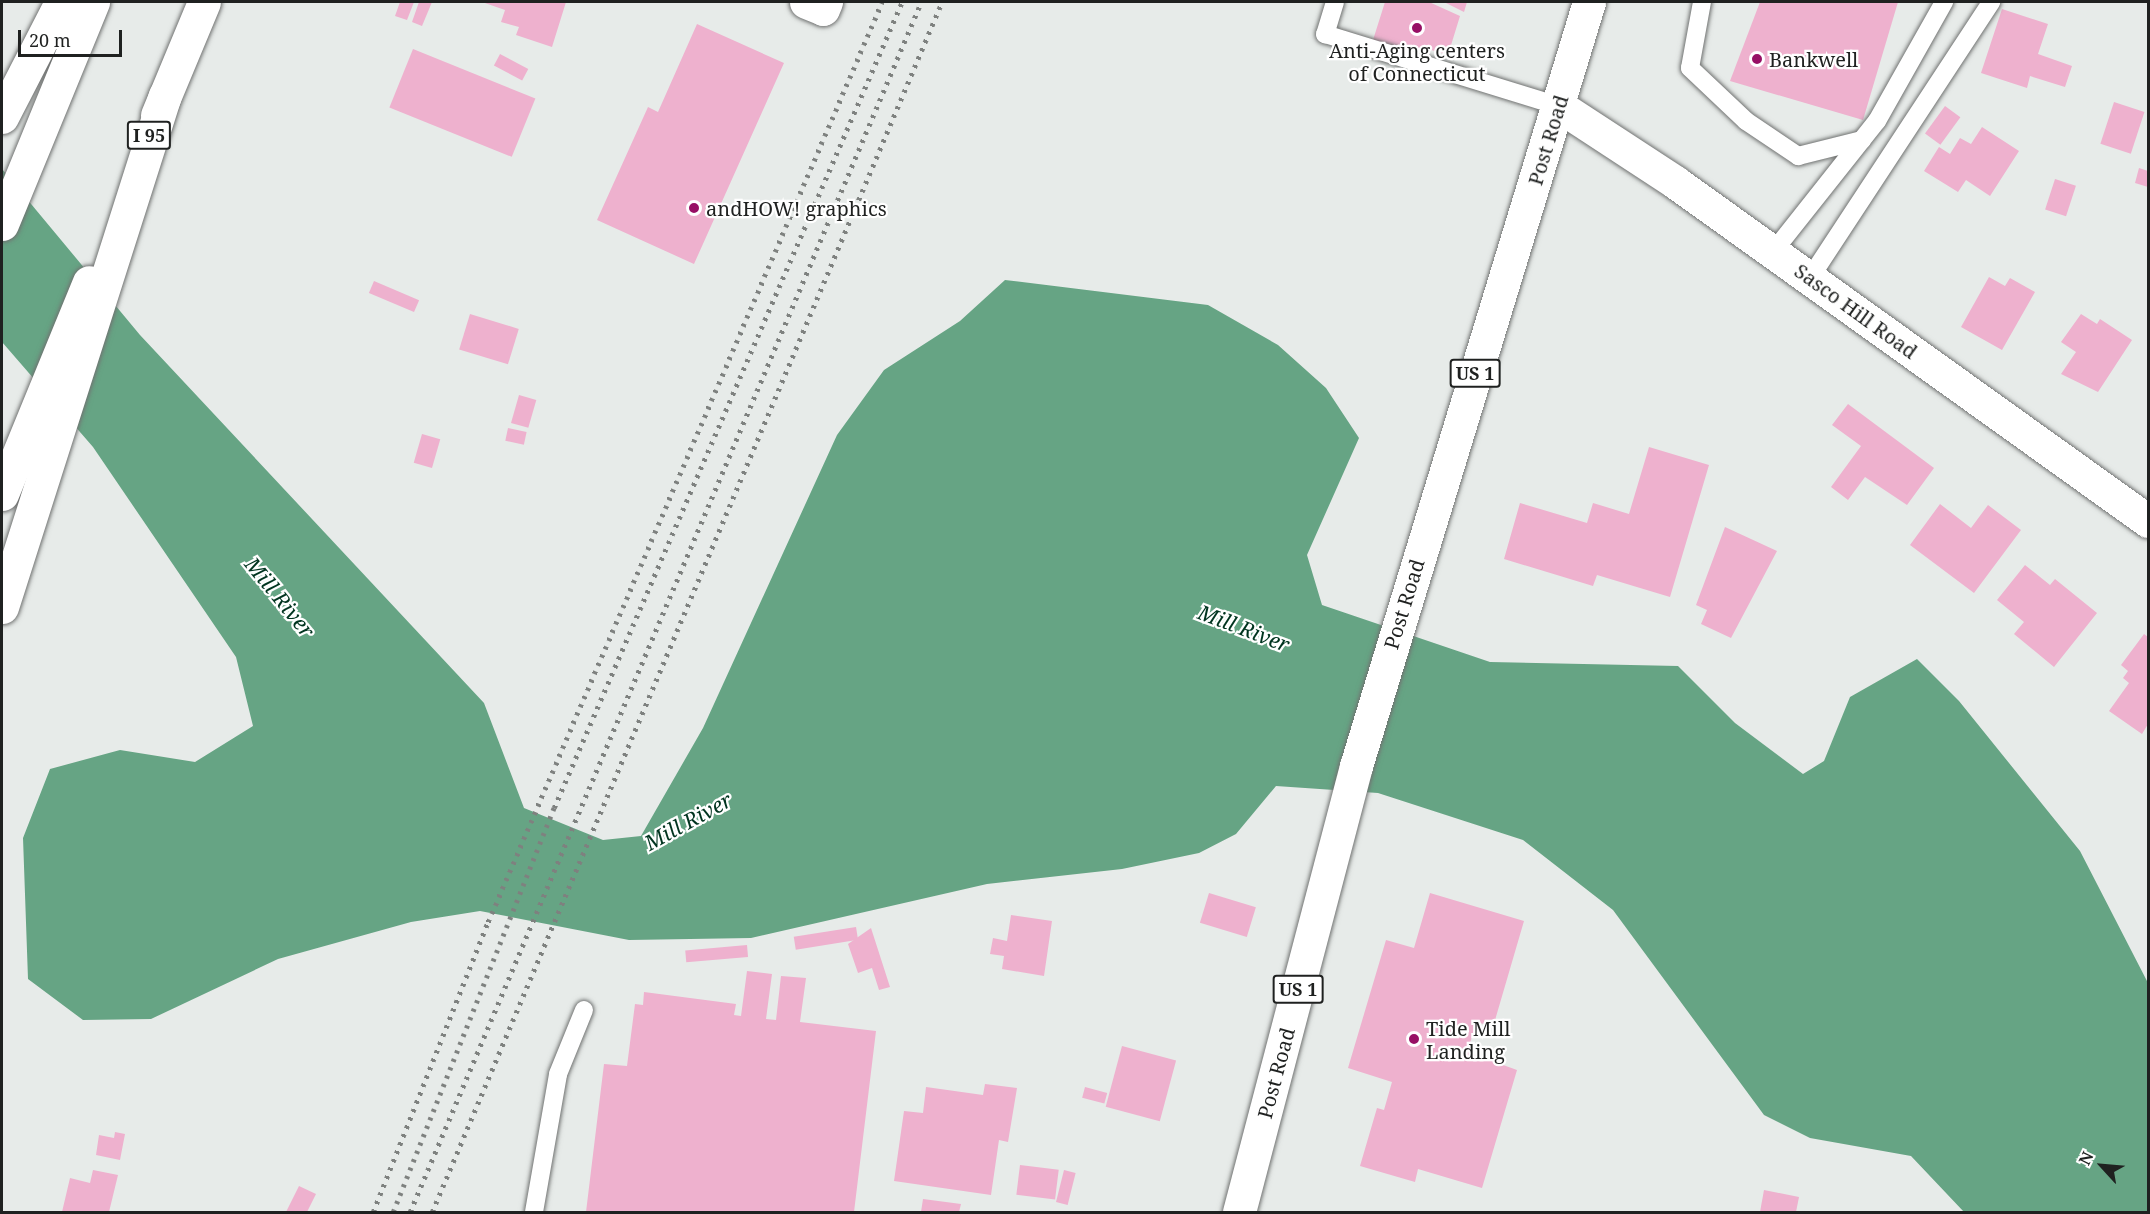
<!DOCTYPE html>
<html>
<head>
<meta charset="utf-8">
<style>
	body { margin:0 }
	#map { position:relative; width:2150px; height:1214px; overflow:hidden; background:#e7ebe9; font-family:"Noto Serif",serif }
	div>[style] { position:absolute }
	.water>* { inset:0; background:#66a484 }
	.building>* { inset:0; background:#eeb1ce; transform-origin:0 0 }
	.roads { filter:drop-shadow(0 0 2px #707271) drop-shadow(0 0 2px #707271) }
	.service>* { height:18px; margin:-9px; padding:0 9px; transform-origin:9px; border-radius:9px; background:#fff }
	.minor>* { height:33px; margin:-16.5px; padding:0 16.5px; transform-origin:16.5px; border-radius:16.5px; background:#fff }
	.tertiary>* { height:33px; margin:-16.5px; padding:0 16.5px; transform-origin:16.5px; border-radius:16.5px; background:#fff }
	.primary>* { height:33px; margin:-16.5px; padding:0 16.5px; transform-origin:16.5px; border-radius:16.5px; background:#fff }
	.motorway>* { height:33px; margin:-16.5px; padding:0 16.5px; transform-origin:16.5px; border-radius:16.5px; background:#fff }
	.rail>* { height:4.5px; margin-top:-2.25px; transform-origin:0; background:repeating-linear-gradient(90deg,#7e817f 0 3px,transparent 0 9px) }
	.dots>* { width:16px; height:16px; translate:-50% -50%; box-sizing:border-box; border:3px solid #fff; border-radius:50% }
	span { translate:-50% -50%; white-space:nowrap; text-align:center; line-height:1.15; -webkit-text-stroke:4.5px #fff; paint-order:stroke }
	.shield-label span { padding:2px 4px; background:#fff; border:2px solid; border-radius:4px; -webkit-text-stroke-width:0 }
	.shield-label { font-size:18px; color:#1f2120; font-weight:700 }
	.poi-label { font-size:20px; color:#1f2120 }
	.left { translate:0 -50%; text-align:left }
	.street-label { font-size:20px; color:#1f2120 }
	.water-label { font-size:21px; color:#00341f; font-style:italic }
	.frame { position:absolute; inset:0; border:3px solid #1f2120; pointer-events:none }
	.north { position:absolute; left:2072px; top:1136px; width:60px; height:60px; -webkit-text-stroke:4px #fff; paint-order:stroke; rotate:296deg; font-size:16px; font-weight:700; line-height:24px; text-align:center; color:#1f2120 }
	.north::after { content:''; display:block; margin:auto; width:21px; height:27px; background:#1f2120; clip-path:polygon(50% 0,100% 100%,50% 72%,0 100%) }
	.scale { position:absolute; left:18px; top:30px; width:104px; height:27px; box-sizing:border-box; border:3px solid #1f2120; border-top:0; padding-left:8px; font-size:18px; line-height:21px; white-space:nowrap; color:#1f2120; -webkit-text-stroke:4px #fff; paint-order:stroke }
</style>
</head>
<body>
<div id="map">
	<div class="water">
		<i style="clip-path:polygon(2px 169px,140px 335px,484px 703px,524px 808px,603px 840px,641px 836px,703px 728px,837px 435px,884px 370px,960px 321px,1005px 280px,1208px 305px,1278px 345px,1326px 388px,1359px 438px,1307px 555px,1322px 605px,1490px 662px,1678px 666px,1735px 723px,1803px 774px,1824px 761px,1850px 697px,1917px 659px,1959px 701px,2080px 851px,2148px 983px,2148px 1212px,1964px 1212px,1911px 1156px,1810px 1138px,1764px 1115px,1613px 910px,1523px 840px,1378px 793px,1276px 786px,1236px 834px,1199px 853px,1122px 869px,987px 884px,751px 938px,629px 940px,480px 911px,411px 922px,278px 959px,151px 1019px,83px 1020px,28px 979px,23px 838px,50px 769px,120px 750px,195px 762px,253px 726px,236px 657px,93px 447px,2px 342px)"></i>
	</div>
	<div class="building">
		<i style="clip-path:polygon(400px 2px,414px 2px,407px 20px,395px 16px)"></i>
		<i style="clip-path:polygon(419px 2px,432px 2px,422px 26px,412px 22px)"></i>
		<i style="clip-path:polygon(482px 2px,566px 2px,552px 47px,516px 35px,519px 27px,501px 22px,505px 10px)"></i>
		<i style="clip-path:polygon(1385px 2px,1429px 2px,1460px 16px,1448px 55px,1428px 49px,1426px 55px,1373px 40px)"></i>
		<i style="clip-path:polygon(1444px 2px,1467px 2px,1464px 12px)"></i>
		<i style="clip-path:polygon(1760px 2px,1898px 2px,1863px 120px,1730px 81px)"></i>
		<i style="clip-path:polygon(2002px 9px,2048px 24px,2038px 54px,2072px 66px,2065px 87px,2030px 76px,2027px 88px,1981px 73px)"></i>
		<i style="clip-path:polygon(697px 24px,784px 63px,694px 264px,597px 220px,648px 107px,658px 112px)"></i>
		<i style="left:413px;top:49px;width:132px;height:63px;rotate:22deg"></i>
		<i style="left:500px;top:54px;width:32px;height:13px;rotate:28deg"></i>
		<i style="left:2114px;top:102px;width:32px;height:44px;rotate:18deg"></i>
		<i style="left:1945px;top:106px;width:19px;height:34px;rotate:36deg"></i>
		<i style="clip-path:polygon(1982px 127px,2019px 151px,1990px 196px,1966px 180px,1958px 192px,1924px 171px,1939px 147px,1950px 154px,1960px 138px,1971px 144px)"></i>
		<i style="clip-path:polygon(2139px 168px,2148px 171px,2148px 187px,2135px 183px)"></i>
		<i style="left:2055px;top:179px;width:22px;height:32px;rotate:18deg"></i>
		<i style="clip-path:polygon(1989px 277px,2005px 286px,2010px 278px,2035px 292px,2002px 350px,1961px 327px)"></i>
		<i style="left:374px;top:281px;width:49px;height:13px;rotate:23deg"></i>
		<i style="left:470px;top:314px;width:51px;height:37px;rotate:17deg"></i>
		<i style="clip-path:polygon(2081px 314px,2097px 324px,2100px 319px,2132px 340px,2098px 392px,2061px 374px,2076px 352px,2061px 342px)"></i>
		<i style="left:519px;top:395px;width:18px;height:29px;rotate:16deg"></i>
		<i style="clip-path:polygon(1848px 404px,1934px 468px,1907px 505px,1865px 477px,1848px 500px,1831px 487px,1861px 446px,1832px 425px)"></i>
		<i style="left:508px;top:428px;width:19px;height:13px;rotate:12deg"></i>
		<i style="left:422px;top:434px;width:19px;height:30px;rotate:16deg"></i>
		<i style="clip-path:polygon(1649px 447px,1709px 465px,1670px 597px,1597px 575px,1593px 586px,1504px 559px,1520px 503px,1587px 523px,1593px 503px,1629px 514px)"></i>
		<i style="clip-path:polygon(1940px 504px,1971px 528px,1988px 505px,2021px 530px,1974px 593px,1910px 545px)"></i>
		<i style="clip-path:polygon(1725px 527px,1777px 551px,1731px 638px,1701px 624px,1707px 610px,1696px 605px)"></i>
		<i style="clip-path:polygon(2025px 565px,2050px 585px,2055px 579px,2097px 613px,2054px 667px,2014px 634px,2024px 622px,1997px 600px)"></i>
		<i style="clip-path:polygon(2144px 634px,2148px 637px,2148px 724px,2142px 734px,2109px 711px,2129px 683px,2123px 678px,2128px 671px,2121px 665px)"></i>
		<i style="left:1209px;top:893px;width:49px;height:31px;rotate:17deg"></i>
		<i style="clip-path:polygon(1430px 893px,1524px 921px,1493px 1027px,1477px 1022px,1467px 1052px,1517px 1070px,1482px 1188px,1418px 1169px,1415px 1182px,1360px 1166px,1377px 1108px,1384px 1110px,1392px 1082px,1348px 1068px,1386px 940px,1414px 948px)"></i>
		<i style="clip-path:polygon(1011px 915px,1052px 921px,1044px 976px,1002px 969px,1004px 956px,990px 954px,993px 938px,1007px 941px)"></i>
		<i style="left:856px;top:927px;width:13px;height:63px;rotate:81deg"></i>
		<i style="clip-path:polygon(871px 928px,890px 987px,879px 990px,872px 968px,858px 973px,848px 944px)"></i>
		<i style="left:747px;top:945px;width:12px;height:62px;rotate:85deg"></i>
		<i style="clip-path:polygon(747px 971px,772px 974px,766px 1019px,776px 1020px,781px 976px,806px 978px,800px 1022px,876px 1031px,854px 1212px,586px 1212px,604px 1064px,627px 1066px,635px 1004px,643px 1005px,644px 992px,736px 1004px,734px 1015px,741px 1016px)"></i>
		<i style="left:1122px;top:1046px;width:56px;height:63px;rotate:15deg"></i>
		<i style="clip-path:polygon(985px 1084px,1017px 1088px,1008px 1142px,999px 1140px,991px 1195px,894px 1181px,904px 1111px,923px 1113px,926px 1087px,983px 1095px)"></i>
		<i style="left:1085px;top:1087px;width:23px;height:11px;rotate:15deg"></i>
		<i style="clip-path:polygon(115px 1132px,125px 1134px,120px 1160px,96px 1155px,99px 1135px,114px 1138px)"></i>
		<i style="left:1020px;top:1165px;width:39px;height:30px;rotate:7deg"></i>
		<i style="clip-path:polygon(93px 1170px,118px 1175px,109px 1212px,62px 1212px,70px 1178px,90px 1183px)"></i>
		<i style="left:1064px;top:1170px;width:12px;height:33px;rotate:14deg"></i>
		<i style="clip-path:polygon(299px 1186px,316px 1194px,307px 1212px,286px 1212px)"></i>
		<i style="clip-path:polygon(1764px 1190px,1799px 1197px,1796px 1212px,1760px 1212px)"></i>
		<i style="clip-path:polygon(923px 1199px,961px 1204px,959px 1212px,921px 1212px)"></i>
	</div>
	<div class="roads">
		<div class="service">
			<i style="left:1335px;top:2px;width:34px;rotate:107deg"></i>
			<i style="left:1325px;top:34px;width:245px;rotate:17.1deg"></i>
			<i style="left:1702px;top:2px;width:67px;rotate:100.3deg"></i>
			<i style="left:1690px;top:68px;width:77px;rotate:43.4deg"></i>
			<i style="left:1746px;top:121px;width:63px;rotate:33.9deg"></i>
			<i style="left:1798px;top:156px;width:66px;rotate:-14deg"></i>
			<i style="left:1773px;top:252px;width:167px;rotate:-51.6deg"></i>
			<i style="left:1877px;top:121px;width:137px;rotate:-60.6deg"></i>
			<i style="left:1810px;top:278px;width:330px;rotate:-56.7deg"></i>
			<i style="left:534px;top:1212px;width:140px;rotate:-80.1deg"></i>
			<i style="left:558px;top:1074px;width:69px;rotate:-67.9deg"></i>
		</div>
		<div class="minor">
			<i style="left:806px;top:2px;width:18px;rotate:22deg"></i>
			<i style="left:823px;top:9px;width:8px;rotate:-67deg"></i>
		</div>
		<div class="tertiary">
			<i style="left:1559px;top:106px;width:139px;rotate:33.2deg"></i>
			<i style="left:1675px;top:182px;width:582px;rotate:35.63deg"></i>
		</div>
		<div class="primary">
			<i style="left:1239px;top:1212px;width:461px;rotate:-75.3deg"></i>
			<i style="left:1356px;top:766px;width:799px;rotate:-73.04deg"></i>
		</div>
		<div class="motorway">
			<i style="left:157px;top:115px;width:122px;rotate:-67.4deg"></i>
			<i style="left:2px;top:117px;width:129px;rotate:-62.8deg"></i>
			<i style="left:2px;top:224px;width:240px;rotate:-67.7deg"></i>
			<i style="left:2px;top:494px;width:229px;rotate:-67.7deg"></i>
			<i style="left:2px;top:607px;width:537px;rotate:-72.34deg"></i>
		</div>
	</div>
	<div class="rail">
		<i style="left:373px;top:1212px;width:312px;rotate:-68.4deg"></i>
		<i style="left:488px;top:922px;width:1001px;rotate:-66.82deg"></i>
		<i style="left:393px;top:1212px;width:435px;rotate:-68.3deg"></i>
		<i style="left:554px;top:808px;width:878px;rotate:-66.65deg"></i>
		<i style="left:410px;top:1212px;width:1313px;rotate:-67.1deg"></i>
		<i style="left:432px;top:1212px;width:1313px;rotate:-67.15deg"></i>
	</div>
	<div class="dots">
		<i style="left:1417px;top:28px;background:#970f65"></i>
		<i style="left:1757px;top:59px;background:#970f65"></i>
		<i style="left:694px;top:208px;background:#970f65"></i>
		<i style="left:1414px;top:1039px;background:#970f65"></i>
	</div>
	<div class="shield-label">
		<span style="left:149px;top:135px">I 95</span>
		<span style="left:1475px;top:373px">US 1</span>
		<span style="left:1298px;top:989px">US 1</span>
	</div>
	<div class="poi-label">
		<span style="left:1417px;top:62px">Anti-Aging centers<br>of Connecticut</span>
		<span class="left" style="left:1769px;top:59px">Bankwell</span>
		<span class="left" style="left:706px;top:208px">andHOW! graphics</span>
		<span class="left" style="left:1426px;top:1040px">Tide Mill<br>Landing</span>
	</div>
	<div class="street-label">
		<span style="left:1548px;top:140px;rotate:-73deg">Post Road</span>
		<span style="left:1856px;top:311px;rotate:36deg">Sasco Hill Road</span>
		<span style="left:1404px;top:604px;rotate:-73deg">Post Road</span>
		<span style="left:1276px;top:1073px;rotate:-75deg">Post Road</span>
	</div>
	<div class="water-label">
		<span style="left:280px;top:597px;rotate:51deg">Mill River</span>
		<span style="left:1244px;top:628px;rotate:21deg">Mill River</span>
		<span style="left:688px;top:821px;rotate:-29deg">Mill River</span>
	</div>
	<div class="frame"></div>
	<div class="north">N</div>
	<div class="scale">20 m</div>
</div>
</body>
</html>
